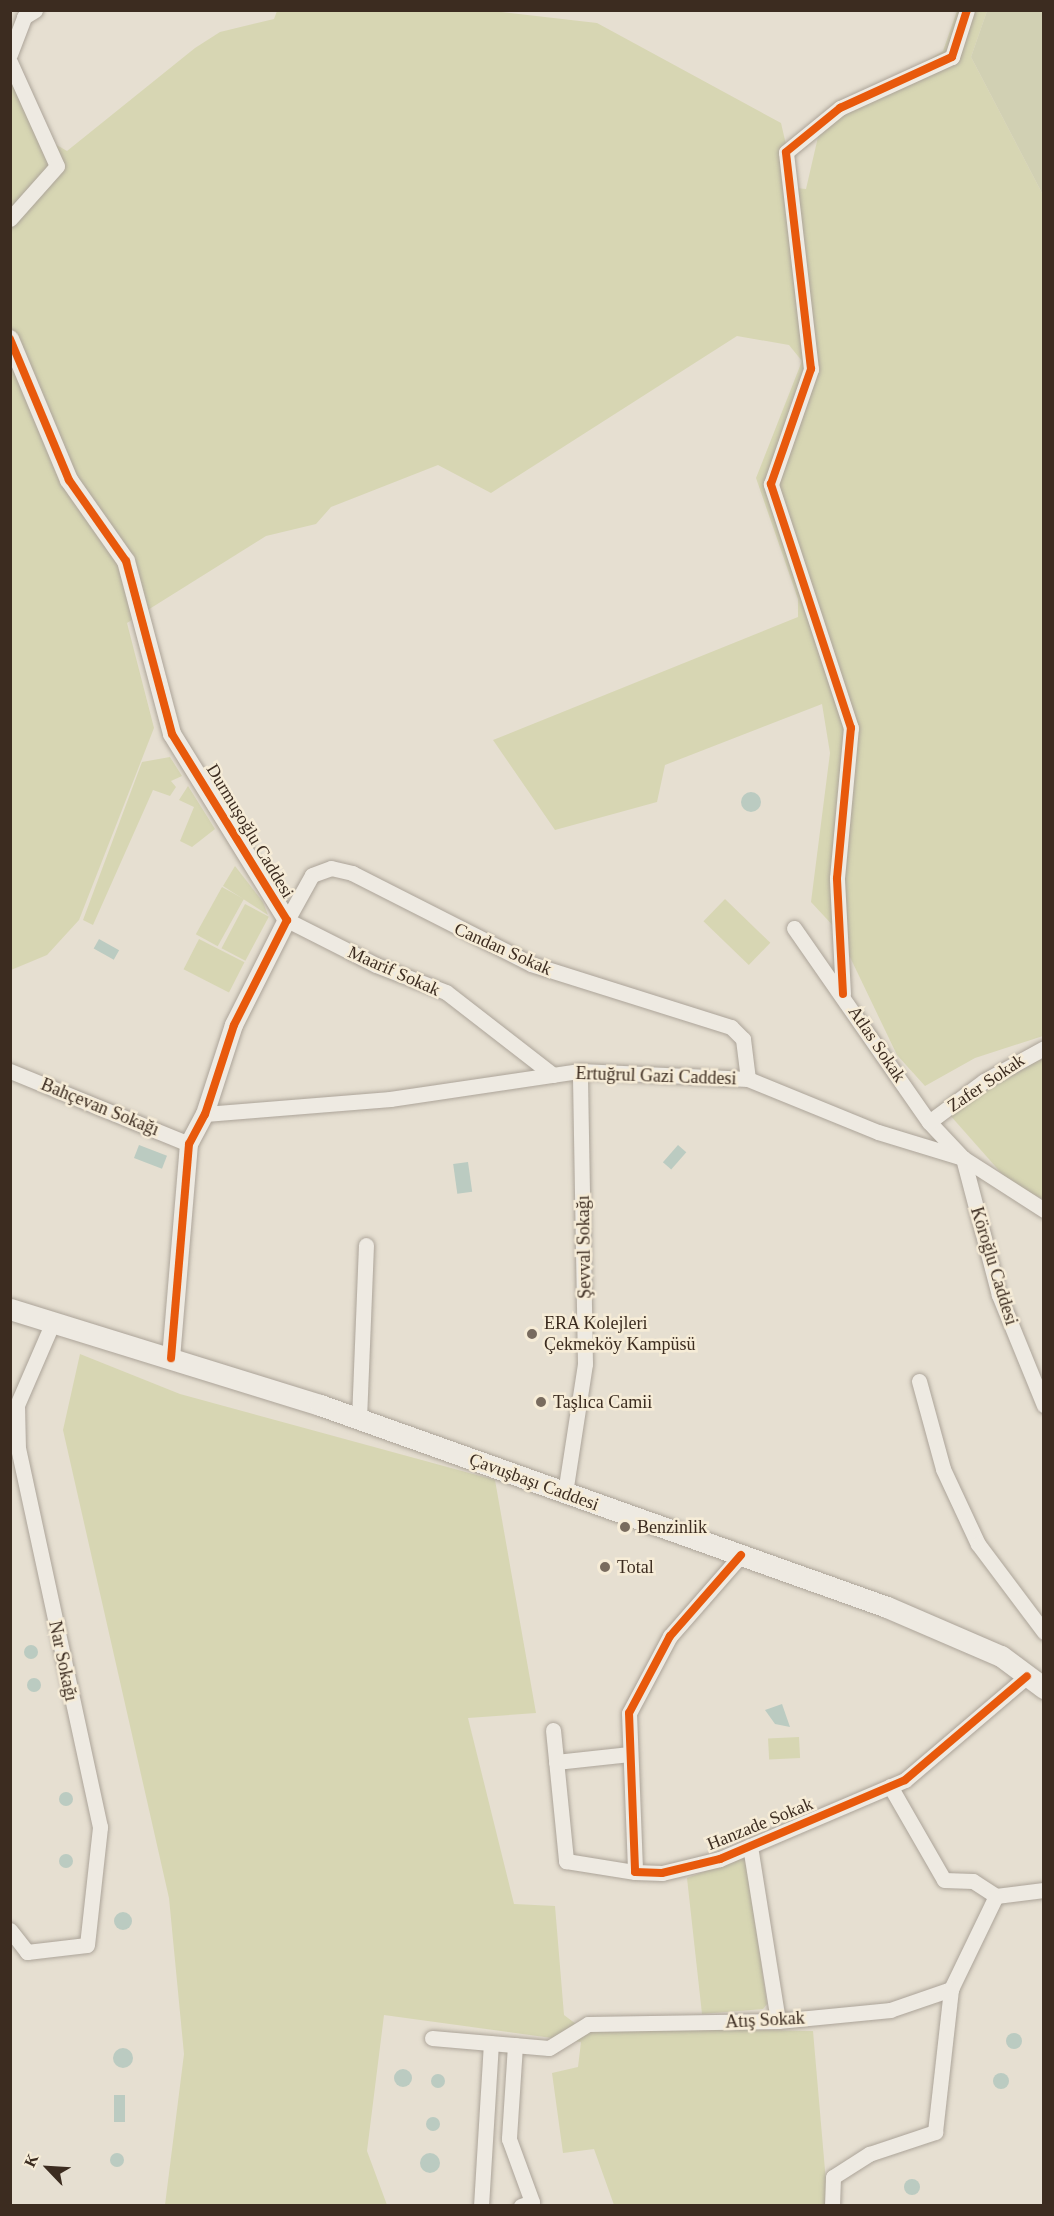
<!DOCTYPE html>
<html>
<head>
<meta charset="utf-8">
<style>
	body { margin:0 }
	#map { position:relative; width:1054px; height:2216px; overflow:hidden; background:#e6dfd1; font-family:"Times New Roman",serif }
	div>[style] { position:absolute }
	.green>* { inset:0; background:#d7d6b3; transform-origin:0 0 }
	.cemetery>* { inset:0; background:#d1d0b3 }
	.water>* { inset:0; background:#bbcbc1; transform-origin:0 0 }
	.round { border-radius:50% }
	.roads { filter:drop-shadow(0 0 2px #aca499) drop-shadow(0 0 2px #aca499) }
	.minor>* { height:15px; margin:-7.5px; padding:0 7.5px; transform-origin:7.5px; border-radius:7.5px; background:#eeeae2 }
	.tertiary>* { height:18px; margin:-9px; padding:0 9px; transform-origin:9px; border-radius:9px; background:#eeeae2 }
	.secondary>* { height:21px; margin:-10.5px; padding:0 10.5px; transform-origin:10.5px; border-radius:10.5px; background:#eeeae2 }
	.cycleway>* { height:8px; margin:-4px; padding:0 4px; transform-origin:4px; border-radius:4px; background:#e8590c }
	.dots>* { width:16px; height:16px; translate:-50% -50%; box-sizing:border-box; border:3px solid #f6ecd7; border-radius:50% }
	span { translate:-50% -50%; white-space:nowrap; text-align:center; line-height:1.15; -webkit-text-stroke:5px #f6ecd7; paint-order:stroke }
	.street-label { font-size:18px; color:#3c2c20 }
	.poi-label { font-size:18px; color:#3c2c20 }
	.left { translate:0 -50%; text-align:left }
	.frame { position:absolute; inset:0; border:12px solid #3c2c20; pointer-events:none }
	.north { position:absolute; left:18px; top:2138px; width:60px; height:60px; -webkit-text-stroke:4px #f6ecd7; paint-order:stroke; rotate:295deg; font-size:16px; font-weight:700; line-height:24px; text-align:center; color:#3c2c20 }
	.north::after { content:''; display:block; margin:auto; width:21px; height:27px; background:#3c2c20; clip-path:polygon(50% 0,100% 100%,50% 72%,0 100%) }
</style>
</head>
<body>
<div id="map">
	<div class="green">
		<i style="clip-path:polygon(485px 10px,597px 23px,781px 123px,796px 188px,806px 189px,821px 124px,943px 51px,957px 11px,987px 11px,971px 57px,1043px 195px,1043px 1036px,975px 1058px,925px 1086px,897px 1055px,837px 930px,811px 902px,830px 753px,822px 704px,665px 765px,657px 802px,555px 830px,493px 740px,798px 617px,798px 599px,756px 478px,802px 361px,789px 345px,737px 336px,491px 493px,438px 465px,331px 507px,316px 524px,266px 536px,127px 623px,154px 728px,79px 920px,47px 955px,11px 970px,10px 70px,41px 136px,67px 151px,195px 48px,220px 32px,274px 19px,277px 11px)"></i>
		<i style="clip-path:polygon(170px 757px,182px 776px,171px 781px,176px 787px,170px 796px,153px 790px,93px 925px,83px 920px,142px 762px)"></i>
		<i style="clip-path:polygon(188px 786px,215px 829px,192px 847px,180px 841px,194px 807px,179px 800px)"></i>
		<i style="clip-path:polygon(235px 866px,263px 902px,268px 915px,223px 886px)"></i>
		<i style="left:222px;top:887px;width:25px;height:54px;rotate:29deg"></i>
		<i style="left:725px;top:899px;width:63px;height:31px;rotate:44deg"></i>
		<i style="left:245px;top:904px;width:27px;height:50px;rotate:28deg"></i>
		<i style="left:199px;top:939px;width:51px;height:34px;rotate:27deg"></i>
		<i style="clip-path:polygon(1043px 1057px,1043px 1199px,1010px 1183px,949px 1114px)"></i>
		<i style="clip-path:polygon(80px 1354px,180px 1394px,495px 1480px,536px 1713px,468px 1718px,514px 1904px,555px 1906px,564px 2015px,580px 2027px,813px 2031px,828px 2205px,614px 2205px,594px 2149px,563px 2153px,552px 2073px,578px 2067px,581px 2042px,384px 2015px,367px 2151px,387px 2205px,165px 2205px,184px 2054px,169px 1898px,63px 1430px)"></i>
		<i style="left:799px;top:1737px;width:21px;height:31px;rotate:87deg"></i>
		<i style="clip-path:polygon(741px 1858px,746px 1859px,767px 2004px,763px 2009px,702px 2014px,687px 1878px)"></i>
	</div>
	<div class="cemetery">
		<i style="clip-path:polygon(987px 11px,1043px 11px,1043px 195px,971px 57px)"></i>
	</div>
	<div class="water">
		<i class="round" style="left:741px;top:792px;width:20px;height:20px"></i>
		<i style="left:99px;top:939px;width:23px;height:11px;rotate:29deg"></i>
		<i style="left:139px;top:1145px;width:30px;height:14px;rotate:21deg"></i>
		<i style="left:678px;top:1145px;width:11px;height:23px;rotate:41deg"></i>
		<i style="left:468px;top:1162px;width:30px;height:15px;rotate:82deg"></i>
		<i class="round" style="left:24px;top:1645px;width:14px;height:14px"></i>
		<i class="round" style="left:27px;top:1678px;width:14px;height:14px"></i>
		<i style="clip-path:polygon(782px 1704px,790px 1727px,775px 1724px,765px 1710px)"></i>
		<i class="round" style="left:59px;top:1792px;width:14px;height:14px"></i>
		<i class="round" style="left:59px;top:1854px;width:14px;height:14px"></i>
		<i class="round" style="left:114px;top:1912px;width:18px;height:18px"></i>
		<i class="round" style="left:1006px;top:2033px;width:16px;height:16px"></i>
		<i class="round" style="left:113px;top:2048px;width:20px;height:20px"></i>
		<i class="round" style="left:394px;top:2069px;width:18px;height:18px"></i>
		<i class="round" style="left:993px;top:2073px;width:16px;height:16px"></i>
		<i class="round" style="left:431px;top:2074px;width:14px;height:14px"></i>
		<i style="left:114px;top:2095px;width:11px;height:27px"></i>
		<i class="round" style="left:426px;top:2117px;width:14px;height:14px"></i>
		<i class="round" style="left:110px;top:2153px;width:14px;height:14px"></i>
		<i class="round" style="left:420px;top:2153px;width:20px;height:20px"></i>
		<i class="round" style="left:904px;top:2179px;width:16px;height:16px"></i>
	</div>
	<div class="roads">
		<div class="minor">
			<i style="left:10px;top:54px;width:40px;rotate:-69deg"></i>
			<i style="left:24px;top:17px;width:13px;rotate:-32deg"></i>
			<i style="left:10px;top:62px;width:114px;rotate:65.7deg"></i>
			<i style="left:57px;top:166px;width:71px;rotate:131.6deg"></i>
			<i style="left:794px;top:928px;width:236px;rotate:55.2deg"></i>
			<i style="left:929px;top:1122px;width:50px;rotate:46.6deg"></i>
			<i style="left:963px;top:1158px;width:142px;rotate:75.3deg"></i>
			<i style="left:999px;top:1295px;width:119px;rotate:67.8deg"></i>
			<i style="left:843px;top:994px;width:116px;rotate:-93deg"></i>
			<i style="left:837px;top:878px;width:151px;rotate:-84.7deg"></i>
			<i style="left:851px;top:728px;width:257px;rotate:-108.2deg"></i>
			<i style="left:771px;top:484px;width:122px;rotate:-70.8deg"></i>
			<i style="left:811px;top:369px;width:218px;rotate:-96.6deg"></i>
			<i style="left:786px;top:152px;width:70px;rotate:-39.2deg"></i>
			<i style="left:840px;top:108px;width:123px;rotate:-24.5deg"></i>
			<i style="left:952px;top:57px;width:49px;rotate:-72.3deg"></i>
			<i style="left:10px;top:1071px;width:193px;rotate:22.2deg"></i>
			<i style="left:553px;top:1075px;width:135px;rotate:-142.2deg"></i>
			<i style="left:446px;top:992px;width:75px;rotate:-158.9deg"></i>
			<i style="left:376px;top:965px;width:100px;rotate:-153.2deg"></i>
			<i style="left:287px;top:920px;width:51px;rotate:-60.9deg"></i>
			<i style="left:312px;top:875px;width:20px;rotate:-20deg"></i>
			<i style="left:331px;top:868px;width:22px;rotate:13deg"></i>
			<i style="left:352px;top:873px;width:201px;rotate:26.9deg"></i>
			<i style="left:531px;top:964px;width:210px;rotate:17.5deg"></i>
			<i style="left:731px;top:1027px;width:17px;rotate:45deg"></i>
			<i style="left:743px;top:1039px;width:40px;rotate:82.9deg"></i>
			<i style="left:205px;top:1114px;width:186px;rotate:-4.6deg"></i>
			<i style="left:390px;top:1099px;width:192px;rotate:-8.4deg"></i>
			<i style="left:580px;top:1071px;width:168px;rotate:2.7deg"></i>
			<i style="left:748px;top:1079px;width:140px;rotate:22.2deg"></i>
			<i style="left:878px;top:1132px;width:89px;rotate:17deg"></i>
			<i style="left:963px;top:1158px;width:96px;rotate:32.7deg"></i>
			<i style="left:929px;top:1122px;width:69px;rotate:-36.7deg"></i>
			<i style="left:984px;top:1081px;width:68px;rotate:-28.8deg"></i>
			<i style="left:919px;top:1381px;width:91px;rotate:74.7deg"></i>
			<i style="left:943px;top:1469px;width:83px;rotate:65deg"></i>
			<i style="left:978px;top:1544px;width:110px;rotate:53.1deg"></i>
			<i style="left:359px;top:1419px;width:174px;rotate:-87.7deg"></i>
			<i style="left:565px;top:1493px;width:131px;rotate:-81.2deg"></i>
			<i style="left:585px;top:1364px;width:293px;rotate:-91deg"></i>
			<i style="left:741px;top:1555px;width:108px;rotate:131.2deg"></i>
			<i style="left:670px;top:1636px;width:87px;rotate:118deg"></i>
			<i style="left:629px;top:1713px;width:159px;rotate:87.8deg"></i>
			<i style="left:635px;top:1872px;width:27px;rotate:2deg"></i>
			<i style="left:662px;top:1873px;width:60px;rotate:-13.6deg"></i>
			<i style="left:720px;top:1859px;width:201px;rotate:-23.1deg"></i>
			<i style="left:905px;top:1780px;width:160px;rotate:-40.4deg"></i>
			<i style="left:553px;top:1730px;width:132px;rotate:84.3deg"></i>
			<i style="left:566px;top:1861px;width:70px;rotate:9.1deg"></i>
			<i style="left:556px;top:1762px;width:74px;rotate:-6.2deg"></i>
			<i style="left:890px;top:1786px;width:108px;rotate:60.1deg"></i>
			<i style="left:944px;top:1880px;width:29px;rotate:2deg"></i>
			<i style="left:973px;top:1881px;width:27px;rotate:33deg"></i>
			<i style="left:750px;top:1846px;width:177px;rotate:80.9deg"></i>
			<i style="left:10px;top:1930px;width:28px;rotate:52deg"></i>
			<i style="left:27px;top:1952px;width:60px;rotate:-6.7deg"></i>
			<i style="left:87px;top:1945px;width:119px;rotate:-83.7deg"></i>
			<i style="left:100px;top:1827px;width:387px;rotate:-102.2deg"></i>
			<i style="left:18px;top:1449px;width:44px;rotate:-91.3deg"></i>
			<i style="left:17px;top:1405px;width:90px;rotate:-66.6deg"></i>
			<i style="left:432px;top:2038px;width:117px;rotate:4.9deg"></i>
			<i style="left:549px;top:2048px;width:46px;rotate:-31.6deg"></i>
			<i style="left:588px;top:2024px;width:190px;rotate:-0.9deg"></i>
			<i style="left:778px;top:2021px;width:113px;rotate:-5.6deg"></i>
			<i style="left:890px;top:2010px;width:65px;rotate:-19deg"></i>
			<i style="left:951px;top:1989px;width:103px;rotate:-64.2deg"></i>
			<i style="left:996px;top:1896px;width:48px;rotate:-7.1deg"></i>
			<i style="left:515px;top:2045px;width:94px;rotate:93.7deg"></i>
			<i style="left:509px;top:2139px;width:67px;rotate:69.9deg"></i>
			<i style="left:532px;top:2202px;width:12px;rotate:160deg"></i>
			<i style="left:481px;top:2206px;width:163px;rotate:-86.5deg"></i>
			<i style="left:832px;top:2206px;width:29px;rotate:-88deg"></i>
			<i style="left:833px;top:2177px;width:43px;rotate:-32.6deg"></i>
			<i style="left:869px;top:2154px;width:70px;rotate:-18.4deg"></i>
			<i style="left:935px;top:2132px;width:144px;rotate:-83.6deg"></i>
		</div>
		<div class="tertiary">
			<i style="left:10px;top:339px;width:153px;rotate:67.3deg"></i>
			<i style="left:69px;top:480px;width:99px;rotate:54.9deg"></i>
			<i style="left:126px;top:561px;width:179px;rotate:75.1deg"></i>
			<i style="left:172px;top:734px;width:219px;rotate:58.3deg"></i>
			<i style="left:287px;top:920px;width:118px;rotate:116.8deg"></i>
			<i style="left:234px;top:1025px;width:94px;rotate:108deg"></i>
			<i style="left:205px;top:1114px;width:34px;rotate:118deg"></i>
			<i style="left:189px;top:1144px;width:215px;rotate:94.8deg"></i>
		</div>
		<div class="secondary">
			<i style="left:10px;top:1309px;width:325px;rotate:17.2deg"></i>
			<i style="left:320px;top:1405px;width:602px;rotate:19.61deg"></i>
			<i style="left:887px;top:1607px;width:124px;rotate:23.3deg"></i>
			<i style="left:1001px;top:1656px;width:54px;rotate:36.7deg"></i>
		</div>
	</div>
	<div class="cycleway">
		<i style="left:10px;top:339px;width:153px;rotate:67.3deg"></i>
		<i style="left:69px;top:480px;width:99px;rotate:54.9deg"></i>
		<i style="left:126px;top:561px;width:179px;rotate:75.1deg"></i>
		<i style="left:172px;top:734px;width:219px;rotate:58.3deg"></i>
		<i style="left:287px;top:920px;width:118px;rotate:116.8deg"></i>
		<i style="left:234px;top:1025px;width:94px;rotate:108deg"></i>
		<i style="left:205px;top:1114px;width:34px;rotate:118deg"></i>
		<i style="left:189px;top:1144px;width:215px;rotate:94.8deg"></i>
		<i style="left:843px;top:994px;width:116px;rotate:-93deg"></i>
		<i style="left:837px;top:878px;width:151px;rotate:-84.7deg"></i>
		<i style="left:851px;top:728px;width:257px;rotate:-108.2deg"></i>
		<i style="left:771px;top:484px;width:122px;rotate:-70.8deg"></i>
		<i style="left:811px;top:369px;width:218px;rotate:-96.6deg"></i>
		<i style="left:786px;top:152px;width:70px;rotate:-39.2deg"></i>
		<i style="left:840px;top:108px;width:123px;rotate:-24.5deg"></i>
		<i style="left:952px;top:57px;width:49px;rotate:-72.3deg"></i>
		<i style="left:741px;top:1555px;width:108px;rotate:131.2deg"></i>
		<i style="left:670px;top:1636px;width:87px;rotate:118deg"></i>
		<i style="left:629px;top:1713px;width:159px;rotate:87.8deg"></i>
		<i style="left:635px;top:1872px;width:27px;rotate:2deg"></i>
		<i style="left:662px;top:1873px;width:60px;rotate:-13.6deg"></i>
		<i style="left:720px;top:1859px;width:201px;rotate:-23.1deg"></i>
		<i style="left:905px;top:1780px;width:160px;rotate:-40.4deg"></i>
	</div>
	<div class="dots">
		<i style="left:532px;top:1334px;background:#786b5e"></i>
		<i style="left:541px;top:1402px;background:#786b5e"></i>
		<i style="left:625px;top:1527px;background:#786b5e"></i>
		<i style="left:605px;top:1567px;background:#786b5e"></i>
	</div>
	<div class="street-label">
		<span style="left:250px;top:831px;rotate:59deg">Durmuşoğlu Caddesi</span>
		<span style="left:503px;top:949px;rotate:24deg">Candan Sokak</span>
		<span style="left:394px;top:971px;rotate:24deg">Maarif Sokak</span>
		<span style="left:877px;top:1044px;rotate:56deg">Atlas Sokak</span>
		<span style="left:656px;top:1076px;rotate:2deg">Ertuğrul Gazi Caddesi</span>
		<span style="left:986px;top:1083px;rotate:-34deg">Zafer Sokak</span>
		<span style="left:100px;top:1107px;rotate:22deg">Bahçevan Sokağı</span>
		<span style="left:584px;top:1247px;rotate:-91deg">Şevval Sokağı</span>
		<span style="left:994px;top:1266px;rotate:73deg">Köroğlu Caddesi</span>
		<span style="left:534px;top:1482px;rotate:20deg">Çavuşbaşı Caddesi</span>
		<span style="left:63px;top:1661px;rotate:78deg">Nar Sokağı</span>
		<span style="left:760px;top:1824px;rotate:-22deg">Hanzade Sokak</span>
		<span style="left:765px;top:2020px;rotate:-3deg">Atış Sokak</span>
	</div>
	<div class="poi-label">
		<span class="left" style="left:544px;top:1334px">ERA Kolejleri<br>Çekmeköy Kampüsü</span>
		<span class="left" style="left:553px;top:1402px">Taşlıca Camii</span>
		<span class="left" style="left:637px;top:1527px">Benzinlik</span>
		<span class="left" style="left:617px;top:1567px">Total</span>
	</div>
	<div class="frame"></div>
	<div class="north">K</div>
</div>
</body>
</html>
